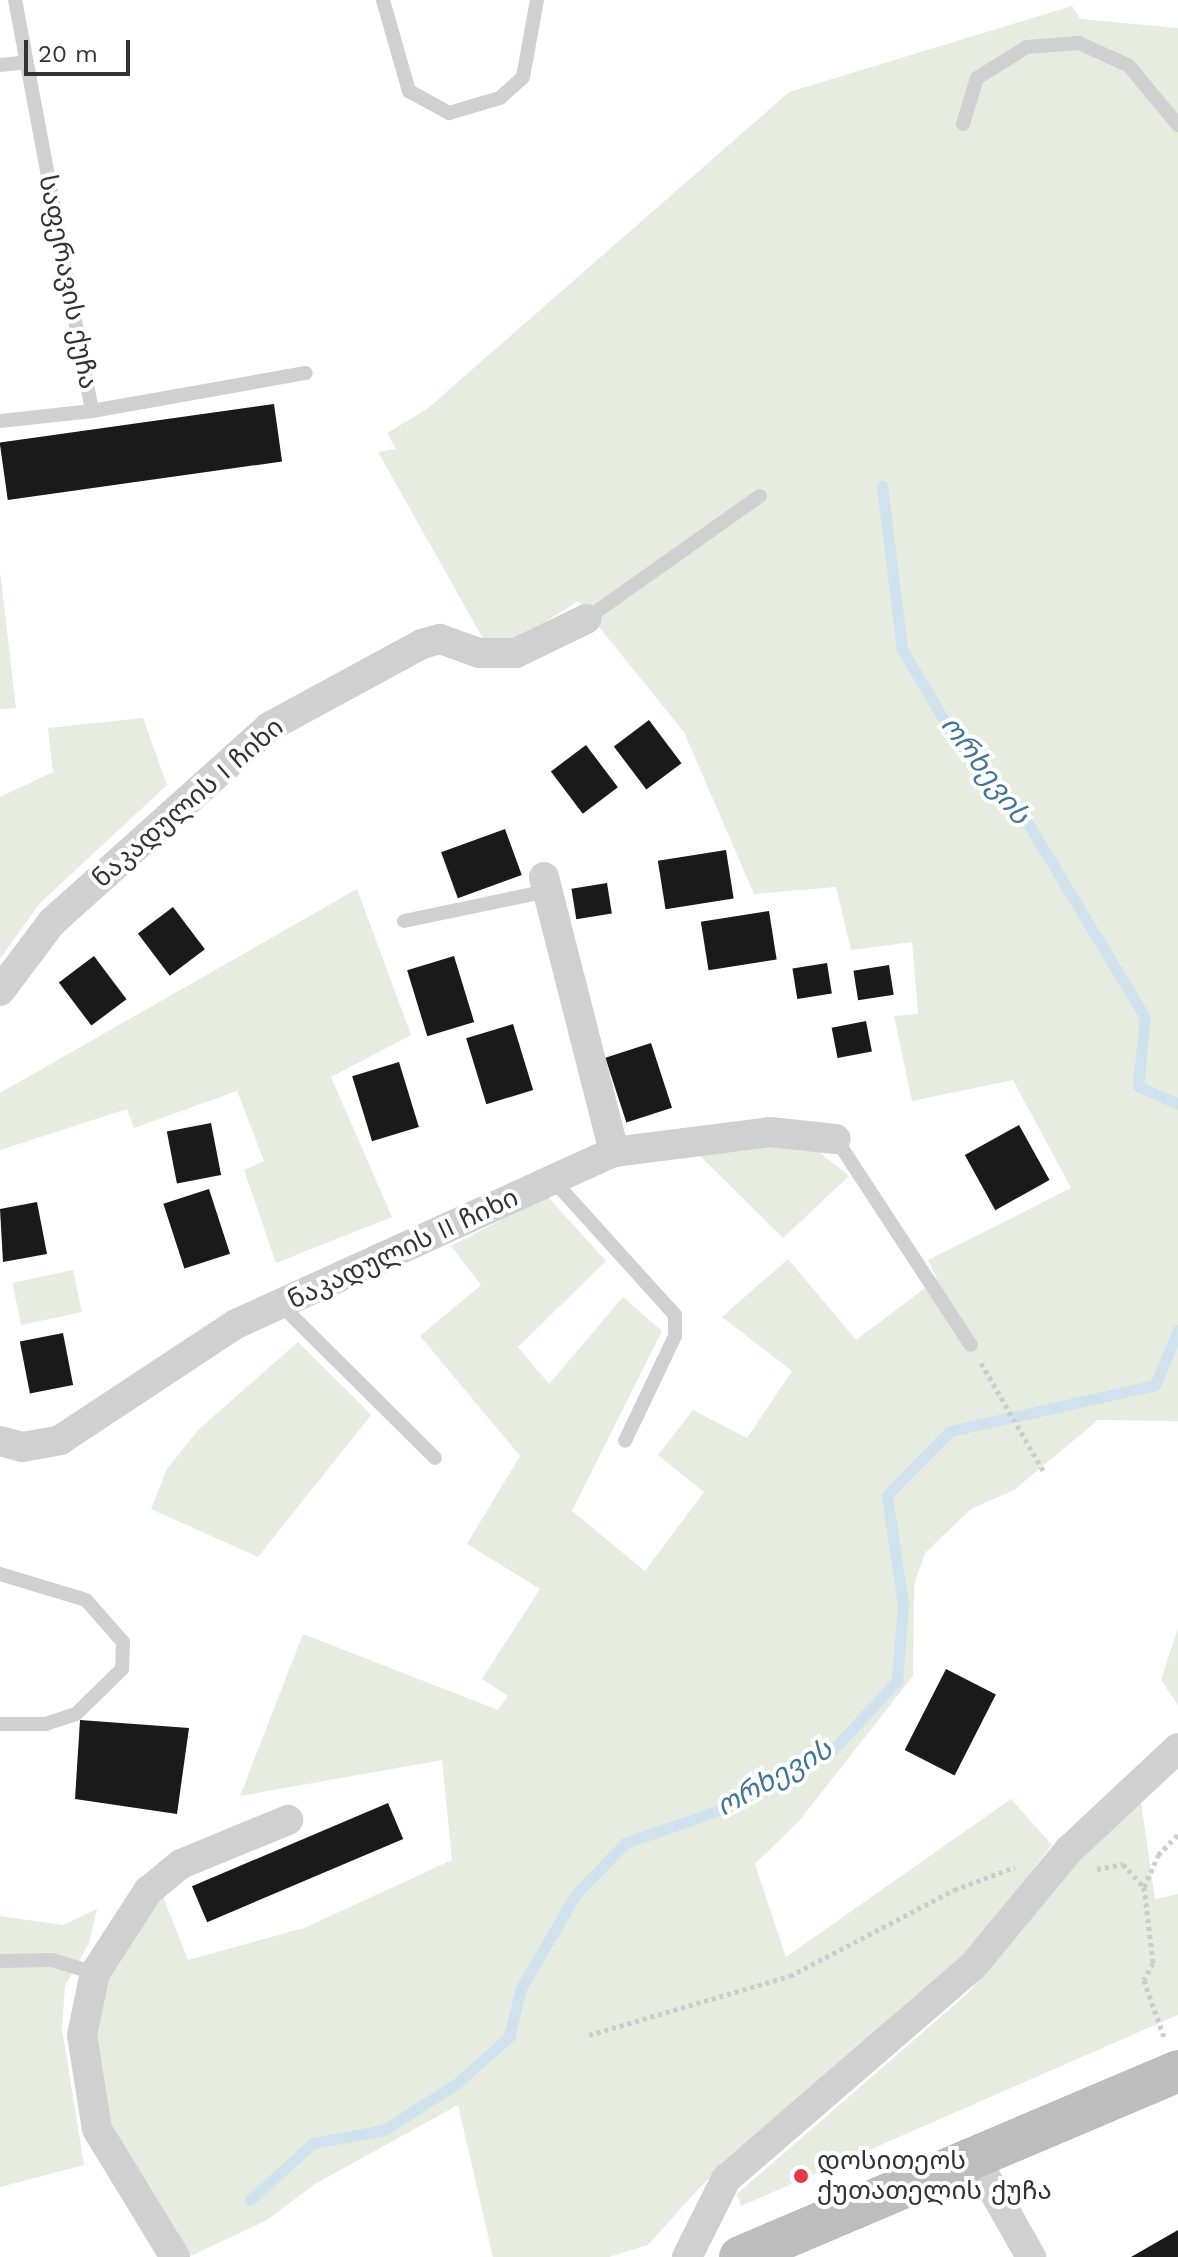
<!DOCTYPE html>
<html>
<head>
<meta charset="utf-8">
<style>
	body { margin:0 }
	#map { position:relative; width:1178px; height:2257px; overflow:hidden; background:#fff; font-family:"Work Sans","Noto Sans Georgian",sans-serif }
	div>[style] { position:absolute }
	.green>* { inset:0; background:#e6ecdf; transform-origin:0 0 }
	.stream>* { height:11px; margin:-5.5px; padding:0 5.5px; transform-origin:5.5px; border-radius:5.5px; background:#cfe2ee }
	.building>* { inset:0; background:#1a1a1a; transform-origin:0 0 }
	.path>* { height:5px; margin-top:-2.5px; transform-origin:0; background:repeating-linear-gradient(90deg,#cdcdcd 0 4px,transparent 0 8px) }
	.lane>* { height:14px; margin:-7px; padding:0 7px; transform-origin:7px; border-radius:7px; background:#d0d0d0 }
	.street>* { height:30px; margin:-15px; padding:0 15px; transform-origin:15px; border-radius:15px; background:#d0d0d0 }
	.secondary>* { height:42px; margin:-21px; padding:0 21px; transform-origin:21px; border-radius:21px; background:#bdbdbd }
	.dots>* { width:22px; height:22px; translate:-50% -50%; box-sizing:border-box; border:4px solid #fff; border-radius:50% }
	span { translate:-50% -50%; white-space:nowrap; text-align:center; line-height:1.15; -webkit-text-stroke:8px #fff; paint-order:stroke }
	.street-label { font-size:26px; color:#333 }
	.poi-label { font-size:26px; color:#333 }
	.left { translate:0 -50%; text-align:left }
	.water-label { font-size:28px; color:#3f7597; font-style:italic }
	.scale { position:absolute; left:24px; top:40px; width:106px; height:36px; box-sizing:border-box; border:4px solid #333; border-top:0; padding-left:10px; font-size:24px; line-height:28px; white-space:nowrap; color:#333; -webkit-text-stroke:6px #fff; paint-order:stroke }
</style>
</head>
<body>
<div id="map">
	<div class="green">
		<i style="clip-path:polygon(1072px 6px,1080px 19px,1178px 28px,1178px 1421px,1098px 1420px,1014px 1490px,971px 1509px,925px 1553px,914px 1585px,913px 1676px,799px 1821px,755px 1864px,786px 1957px,1011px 1799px,1052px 1845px,963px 1960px,702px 2185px,648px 2245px,609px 2257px,493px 2257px,458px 2105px,315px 2184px,267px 2220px,191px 2256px,105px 2128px,90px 2038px,104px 1977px,162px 1894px,188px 1960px,304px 1928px,452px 1860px,442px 1760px,240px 1796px,303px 1634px,498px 1710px,508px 1696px,482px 1679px,540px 1589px,467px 1544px,520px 1456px,420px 1336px,481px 1285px,451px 1246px,547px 1196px,606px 1261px,518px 1347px,549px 1384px,623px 1297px,662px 1331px,572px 1511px,645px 1571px,704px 1492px,658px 1455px,693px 1410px,747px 1438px,792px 1371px,722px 1317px,788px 1259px,856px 1340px,937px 1279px,928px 1260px,1071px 1188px,1013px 1080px,912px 1101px,894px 1016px,918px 1014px,912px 942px,851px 950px,836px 887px,754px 894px,684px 732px,578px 601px,519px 639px,485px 642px,378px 452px,396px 449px,387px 433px,427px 409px,789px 92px)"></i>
		<i style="clip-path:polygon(0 571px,16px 708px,0 709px)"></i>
		<i style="clip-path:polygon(143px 718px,167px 785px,40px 903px,0 959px,0 797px,53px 772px,48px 728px)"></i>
		<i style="clip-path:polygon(357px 889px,411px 1035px,331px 1077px,392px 1217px,276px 1263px,244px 1170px,264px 1161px,237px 1091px,134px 1128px,127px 1109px,0 1150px,0 1093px)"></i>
		<i style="clip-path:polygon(774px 1143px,819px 1152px,849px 1176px,783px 1238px,694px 1150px)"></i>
		<i style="left:73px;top:1270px;width:43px;height:62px;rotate:78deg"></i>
		<i style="clip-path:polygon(298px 1342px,371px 1415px,258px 1557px,151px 1509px,167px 1469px,198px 1430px)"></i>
		<i style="clip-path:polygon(1178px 1628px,1178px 1705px,1161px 1680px)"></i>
		<i style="clip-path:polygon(1141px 1802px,1155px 1899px,1178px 1894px,1178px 2015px,741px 2206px,737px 2194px,968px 1993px,1075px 1863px)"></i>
		<i style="clip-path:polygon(97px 1909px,89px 1943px,65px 1986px,62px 2029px,84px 2165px,0 2187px,0 1916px,63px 1925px)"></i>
	</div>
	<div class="stream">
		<i style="left:882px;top:486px;width:164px;rotate:83deg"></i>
		<i style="left:902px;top:649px;width:120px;rotate:59.4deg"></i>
		<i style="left:963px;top:752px;width:76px;rotate:44.5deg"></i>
		<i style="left:1017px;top:805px;width:248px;rotate:58.9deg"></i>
		<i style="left:1145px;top:1017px;width:69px;rotate:95.8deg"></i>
		<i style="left:1138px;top:1086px;width:44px;rotate:24.2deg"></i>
		<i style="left:250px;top:2200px;width:85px;rotate:-42.1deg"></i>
		<i style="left:313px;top:2143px;width:72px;rotate:-10.4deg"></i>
		<i style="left:384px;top:2130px;width:85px;rotate:-32.6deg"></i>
		<i style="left:456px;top:2084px;width:71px;rotate:-41.6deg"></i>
		<i style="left:509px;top:2037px;width:50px;rotate:-76.2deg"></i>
		<i style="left:521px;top:1988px;width:109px;rotate:-59.7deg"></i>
		<i style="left:576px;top:1894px;width:71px;rotate:-46.1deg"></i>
		<i style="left:625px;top:1843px;width:122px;rotate:-19.2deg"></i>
		<i style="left:740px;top:1803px;width:102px;rotate:-28.8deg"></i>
		<i style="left:829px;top:1754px;width:100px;rotate:-47deg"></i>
		<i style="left:897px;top:1681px;width:76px;rotate:-85.5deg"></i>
		<i style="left:903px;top:1605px;width:111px;rotate:-98.3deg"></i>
		<i style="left:887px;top:1495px;width:90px;rotate:-45.5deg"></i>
		<i style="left:950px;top:1431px;width:210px;rotate:-12.6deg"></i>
		<i style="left:1155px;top:1385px;width:60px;rotate:-67.3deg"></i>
	</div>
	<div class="building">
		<i style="left:274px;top:404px;width:58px;height:277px;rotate:82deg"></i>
		<i style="left:649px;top:720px;width:54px;height:44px;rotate:53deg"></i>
		<i style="left:586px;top:745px;width:53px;height:44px;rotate:53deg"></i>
		<i style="left:505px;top:829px;width:49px;height:68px;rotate:70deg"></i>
		<i style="left:726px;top:850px;width:49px;height:69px;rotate:81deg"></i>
		<i style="left:607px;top:883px;width:31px;height:36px;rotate:81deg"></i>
		<i style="left:173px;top:907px;width:53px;height:44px;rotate:53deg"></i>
		<i style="left:769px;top:911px;width:49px;height:69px;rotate:81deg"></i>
		<i style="left:94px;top:956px;width:54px;height:44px;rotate:53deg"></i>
		<i style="left:454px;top:956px;width:69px;height:49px;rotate:73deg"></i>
		<i style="left:827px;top:963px;width:31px;height:35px;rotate:81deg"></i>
		<i style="left:889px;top:965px;width:30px;height:36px;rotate:81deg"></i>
		<i style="left:866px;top:1021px;width:31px;height:35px;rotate:79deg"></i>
		<i style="left:513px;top:1024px;width:69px;height:49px;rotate:73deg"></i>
		<i style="left:651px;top:1043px;width:68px;height:48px;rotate:72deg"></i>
		<i style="left:399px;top:1062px;width:68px;height:49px;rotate:73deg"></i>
		<i style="left:211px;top:1123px;width:53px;height:45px;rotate:79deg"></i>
		<i style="left:1019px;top:1125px;width:63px;height:62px;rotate:61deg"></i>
		<i style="left:209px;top:1189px;width:68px;height:48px;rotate:72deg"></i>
		<i style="clip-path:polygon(37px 1202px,47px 1254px,3px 1262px,0 1209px)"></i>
		<i style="left:63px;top:1333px;width:53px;height:44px;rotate:79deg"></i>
		<i style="left:946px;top:1669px;width:56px;height:91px;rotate:27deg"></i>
		<i style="clip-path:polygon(80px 1720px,189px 1728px,177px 1814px,75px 1799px)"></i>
		<i style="left:388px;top:1803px;width:39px;height:213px;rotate:67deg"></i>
		<i style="clip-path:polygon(1178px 2230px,1178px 2257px,1131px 2257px)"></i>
	</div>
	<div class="path">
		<i style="left:981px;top:1363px;width:126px;rotate:60deg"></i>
		<i style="left:1097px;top:1869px;width:26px;rotate:-11deg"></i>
		<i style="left:1123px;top:1864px;width:31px;rotate:48deg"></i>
		<i style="left:1144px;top:1887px;width:77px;rotate:83.2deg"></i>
		<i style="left:1153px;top:1963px;width:19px;rotate:118deg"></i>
		<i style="left:1144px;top:1980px;width:60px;rotate:70.7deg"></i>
		<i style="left:1144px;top:1887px;width:35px;rotate:-66deg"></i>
		<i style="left:1158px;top:1855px;width:29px;rotate:-46deg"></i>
		<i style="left:589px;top:2035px;width:209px;rotate:-16.4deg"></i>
		<i style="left:790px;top:1976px;width:185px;rotate:-27.7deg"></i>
		<i style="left:954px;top:1890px;width:65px;rotate:-20.7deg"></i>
	</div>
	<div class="lane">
		<i style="left:383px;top:0;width:95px;rotate:74.1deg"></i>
		<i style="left:409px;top:91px;width:46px;rotate:28.8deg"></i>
		<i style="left:449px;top:113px;width:53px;rotate:-16.4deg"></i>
		<i style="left:500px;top:98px;width:31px;rotate:-42deg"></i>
		<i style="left:523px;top:77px;width:78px;rotate:-79.7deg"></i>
		<i style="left:0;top:65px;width:27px;rotate:-6deg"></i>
		<i style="left:963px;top:124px;width:48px;rotate:-73.1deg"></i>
		<i style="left:977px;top:78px;width:59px;rotate:-31.8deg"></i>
		<i style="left:1027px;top:47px;width:52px;rotate:-4.4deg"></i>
		<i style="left:1079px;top:43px;width:55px;rotate:24.7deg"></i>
		<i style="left:1129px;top:66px;width:77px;rotate:50.3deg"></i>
		<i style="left:92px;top:411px;width:217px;rotate:-10.1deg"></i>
		<i style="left:0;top:421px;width:93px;rotate:-6.2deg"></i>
		<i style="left:92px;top:411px;width:418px;rotate:-100.6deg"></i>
		<i style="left:586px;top:619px;width:213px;rotate:-35.3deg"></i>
		<i style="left:404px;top:921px;width:146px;rotate:-11.8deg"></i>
		<i style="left:836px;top:1139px;width:246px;rotate:56.8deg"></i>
		<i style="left:553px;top:1180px;width:182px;rotate:47.9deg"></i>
		<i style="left:675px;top:1315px;width:21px;rotate:90deg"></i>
		<i style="left:675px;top:1336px;width:116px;rotate:115.5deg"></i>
		<i style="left:281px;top:1305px;width:217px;rotate:44.8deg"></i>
		<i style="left:0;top:1574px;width:90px;rotate:16.8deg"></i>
		<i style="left:86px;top:1600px;width:56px;rotate:48.6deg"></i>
		<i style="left:123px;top:1642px;width:27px;rotate:92deg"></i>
		<i style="left:122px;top:1669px;width:64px;rotate:135.6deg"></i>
		<i style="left:76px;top:1714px;width:32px;rotate:162deg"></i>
		<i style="left:46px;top:1724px;width:46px;rotate:180deg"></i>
		<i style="left:0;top:1961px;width:52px;rotate:-1.1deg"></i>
		<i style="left:52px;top:1960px;width:45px;rotate:16.8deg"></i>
	</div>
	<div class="street">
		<i style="left:544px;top:877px;width:284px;rotate:75.7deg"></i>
		<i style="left:0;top:991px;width:86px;rotate:-53deg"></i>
		<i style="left:52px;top:922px;width:292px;rotate:-41.9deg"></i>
		<i style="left:269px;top:727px;width:174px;rotate:-28.5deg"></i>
		<i style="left:422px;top:644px;width:19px;rotate:-16deg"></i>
		<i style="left:440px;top:639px;width:41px;rotate:19.7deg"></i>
		<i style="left:479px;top:653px;width:37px"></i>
		<i style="left:516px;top:653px;width:78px;rotate:-25.9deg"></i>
		<i style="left:0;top:1441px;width:23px;rotate:15deg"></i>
		<i style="left:22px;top:1447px;width:39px;rotate:-10deg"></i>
		<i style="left:60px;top:1440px;width:211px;rotate:-33.4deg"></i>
		<i style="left:236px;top:1324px;width:415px;rotate:-24.5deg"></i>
		<i style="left:614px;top:1152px;width:157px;rotate:-7.3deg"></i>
		<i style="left:770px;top:1132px;width:66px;rotate:6.1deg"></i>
		<i style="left:976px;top:2160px;width:112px;rotate:60.4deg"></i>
		<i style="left:175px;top:2257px;width:150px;rotate:-121.4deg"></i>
		<i style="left:97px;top:2129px;width:95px;rotate:-99.1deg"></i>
		<i style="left:82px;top:2035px;width:63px;rotate:-78.2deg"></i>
		<i style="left:95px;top:1973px;width:98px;rotate:-57.1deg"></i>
		<i style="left:148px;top:1891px;width:43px;rotate:-39.3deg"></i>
		<i style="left:181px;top:1864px;width:116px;rotate:-22.4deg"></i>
		<i style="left:687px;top:2257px;width:87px;rotate:-63.4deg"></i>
		<i style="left:726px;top:2179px;width:326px;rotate:-40.8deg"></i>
		<i style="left:973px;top:1966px;width:151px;rotate:-50.4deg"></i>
		<i style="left:1069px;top:1850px;width:149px;rotate:-43.1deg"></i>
	</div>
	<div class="secondary">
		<i style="left:740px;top:2257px;width:476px;rotate:-23deg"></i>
	</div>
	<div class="dots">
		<i style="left:801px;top:2176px;background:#e63946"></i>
	</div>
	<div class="street-label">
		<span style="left:68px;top:282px;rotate:79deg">საფერავის ქუჩა</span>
		<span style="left:188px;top:803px;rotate:-41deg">ნაკადულის I ჩიხი</span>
		<span style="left:403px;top:1249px;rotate:-25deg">ნაკადულის II ჩიხი</span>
	</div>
	<div class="poi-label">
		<span class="left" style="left:817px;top:2176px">დოსითეოს<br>ქუთათელის ქუჩა</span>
	</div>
	<div class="water-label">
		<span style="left:985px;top:770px;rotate:53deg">ორხევის</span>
		<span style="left:774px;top:1778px;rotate:-29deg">ორხევის</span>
	</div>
	<div class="scale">20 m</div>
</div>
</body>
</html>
